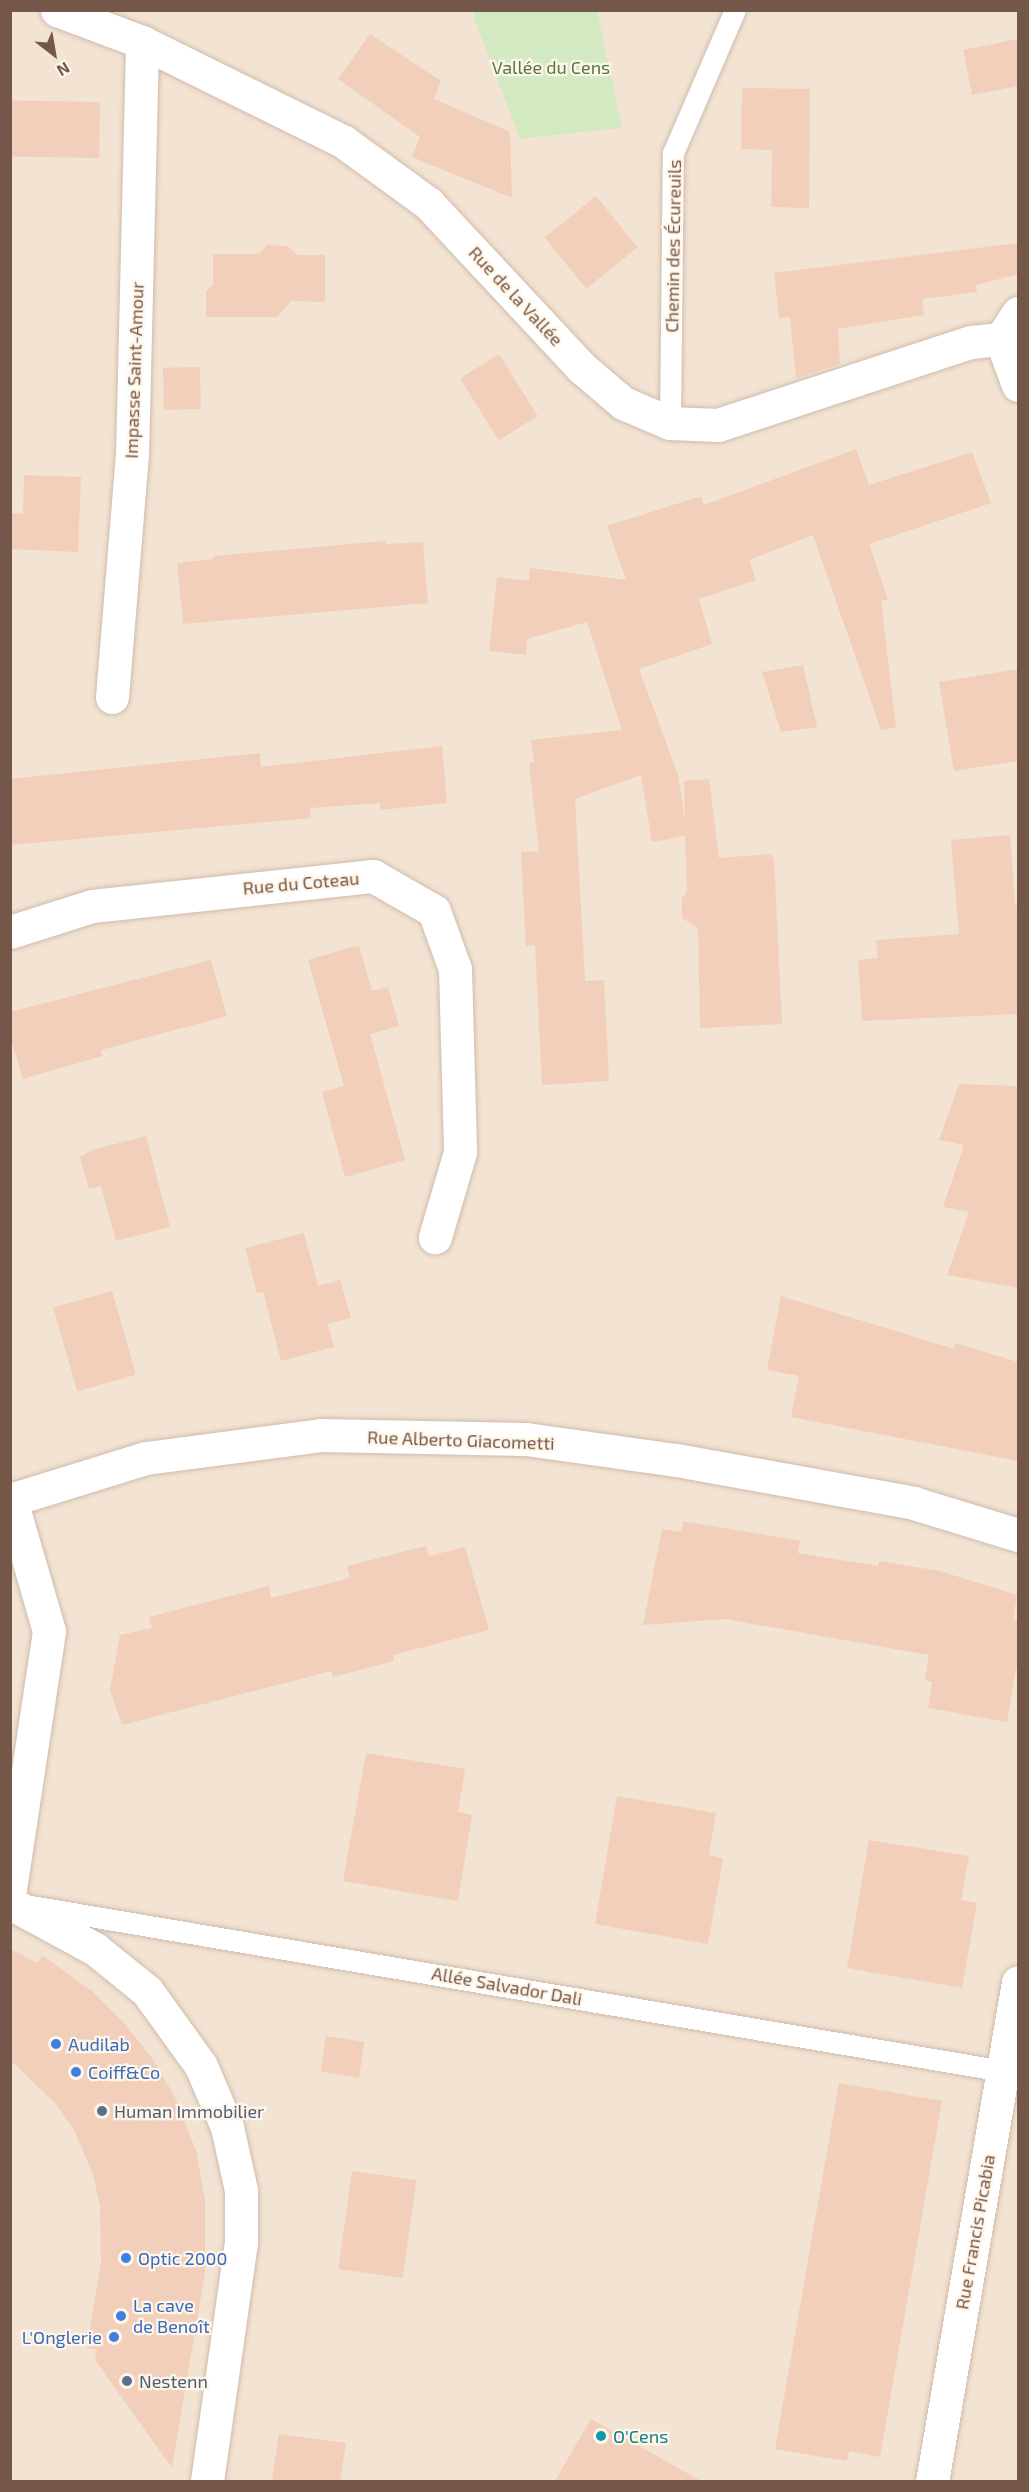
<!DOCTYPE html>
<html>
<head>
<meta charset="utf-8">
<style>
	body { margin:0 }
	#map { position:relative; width:1029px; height:2492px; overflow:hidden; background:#fcf1e3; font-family:"Exo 2",sans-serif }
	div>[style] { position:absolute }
	.residential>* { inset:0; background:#f3e3d2 }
	.green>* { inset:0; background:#d3e9c2 }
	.building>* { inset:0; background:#f1cfbb; transform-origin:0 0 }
	.roads { filter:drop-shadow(0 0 2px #cfbbad) drop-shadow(0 0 2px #cfbbad) }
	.lane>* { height:21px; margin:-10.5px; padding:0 10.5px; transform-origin:10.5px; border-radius:10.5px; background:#fff }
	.street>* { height:33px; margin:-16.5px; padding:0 16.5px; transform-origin:16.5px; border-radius:16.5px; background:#fff }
	.dots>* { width:16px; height:16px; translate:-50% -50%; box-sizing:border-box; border:3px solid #fff6e9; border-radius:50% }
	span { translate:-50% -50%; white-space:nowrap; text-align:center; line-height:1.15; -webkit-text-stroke:4.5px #fff6e9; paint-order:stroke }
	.park-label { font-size:18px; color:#547942 }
	.street-label { font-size:18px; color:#745749 }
	.shop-label { font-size:18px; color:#366cbe }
	.left { translate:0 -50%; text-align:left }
	.right { translate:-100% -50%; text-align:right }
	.service-label { font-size:18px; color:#4e5e75 }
	.culture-label { font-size:18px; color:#0d838f }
	.frame { position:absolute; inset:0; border:12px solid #745749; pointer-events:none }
	.north { position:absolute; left:24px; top:24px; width:60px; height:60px; -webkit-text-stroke:4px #fff6e9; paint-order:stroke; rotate:149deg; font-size:16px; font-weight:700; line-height:24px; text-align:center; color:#745749 }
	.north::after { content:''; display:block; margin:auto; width:21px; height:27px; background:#745749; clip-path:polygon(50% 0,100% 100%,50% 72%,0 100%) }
</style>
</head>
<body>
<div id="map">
	<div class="residential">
		<i style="clip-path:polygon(11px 11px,474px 11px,474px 18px,520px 139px,621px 128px,597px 11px,1018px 11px,1018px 2481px,11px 2482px)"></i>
	</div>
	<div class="green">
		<i style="clip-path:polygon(474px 11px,597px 11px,622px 128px,520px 139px,474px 18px)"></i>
	</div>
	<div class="building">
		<i style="clip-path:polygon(370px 34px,441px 81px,434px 99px,510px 132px,512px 198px,412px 157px,420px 137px,338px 79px)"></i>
		<i style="clip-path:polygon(1018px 39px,1018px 86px,972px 95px,963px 50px)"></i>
		<i style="clip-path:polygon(742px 88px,810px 89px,809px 208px,771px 207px,772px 150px,741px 149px)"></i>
		<i style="left:100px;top:102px;width:56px;height:90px;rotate:91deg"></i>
		<i style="left:596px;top:196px;width:66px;height:66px;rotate:51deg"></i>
		<i style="clip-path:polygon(1018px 243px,1018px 274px,976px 285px,977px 292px,922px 299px,924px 315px,838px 329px,840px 364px,796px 378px,790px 317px,779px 318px,774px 273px)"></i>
		<i style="clip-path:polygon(267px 245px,288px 246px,297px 255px,325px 255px,325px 302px,291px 301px,277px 317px,206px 317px,206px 291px,213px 285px,213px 254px,259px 254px)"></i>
		<i style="left:499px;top:354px;width:73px;height:46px;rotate:58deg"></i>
		<i style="left:200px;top:367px;width:42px;height:37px;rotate:89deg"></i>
		<i style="clip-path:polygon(856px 449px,869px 485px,972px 452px,991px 503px,869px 544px,888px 599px,881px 601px,896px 727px,881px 730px,813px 535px,749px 560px,756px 580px,699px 599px,712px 644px,639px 669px,678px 775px,685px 820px,684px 781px,709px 779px,719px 858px,771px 854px,774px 859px,782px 1024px,700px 1028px,698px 928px,682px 918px,682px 898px,687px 892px,685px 836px,652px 842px,641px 775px,575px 799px,585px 981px,604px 980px,609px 1081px,542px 1085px,535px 945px,526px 946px,521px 852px,539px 851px,529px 763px,534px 762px,531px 740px,622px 730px,587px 622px,527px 639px,526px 655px,489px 651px,497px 577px,529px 581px,530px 568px,626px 580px,607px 526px,701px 496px,704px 505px)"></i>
		<i style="clip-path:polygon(24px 475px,81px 477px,78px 552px,10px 549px,10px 513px,23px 514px)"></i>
		<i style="clip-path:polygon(385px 541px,386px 544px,423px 542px,428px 603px,183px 624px,177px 563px,214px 559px,214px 556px)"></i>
		<i style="clip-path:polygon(803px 665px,817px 727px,781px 732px,762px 672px)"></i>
		<i style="clip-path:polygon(1018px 669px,1018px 761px,954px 771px,939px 682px)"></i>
		<i style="clip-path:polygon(442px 746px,447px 803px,380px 810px,380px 803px,310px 808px,311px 818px,10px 845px,10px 779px,260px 753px,261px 767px)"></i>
		<i style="clip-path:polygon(1010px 835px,1015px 906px,1018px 906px,1018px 1014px,862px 1021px,858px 960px,878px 958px,876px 940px,959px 934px,951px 840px)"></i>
		<i style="clip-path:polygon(359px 945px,372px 991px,388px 987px,399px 1026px,370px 1034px,405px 1160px,345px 1177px,322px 1092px,344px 1086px,308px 960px)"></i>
		<i style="clip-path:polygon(211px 960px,227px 1016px,101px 1050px,102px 1056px,23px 1079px,10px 1036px,10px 1012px)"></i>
		<i style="clip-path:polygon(959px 1084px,1018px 1086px,1018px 1288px,947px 1275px,969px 1212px,943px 1207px,964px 1145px,939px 1140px)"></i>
		<i style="clip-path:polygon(146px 1136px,170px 1227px,116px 1241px,101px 1186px,89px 1189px,80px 1157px,92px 1150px)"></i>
		<i style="clip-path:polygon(304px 1233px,318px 1286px,340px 1280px,351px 1318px,328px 1324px,334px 1347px,281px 1361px,263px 1292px,257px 1293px,245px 1248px)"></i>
		<i style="left:112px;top:1291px;width:87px;height:61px;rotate:74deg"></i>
		<i style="clip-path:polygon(781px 1296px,954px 1349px,955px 1343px,1018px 1362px,1018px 1461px,791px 1417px,799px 1376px,767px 1370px)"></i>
		<i style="clip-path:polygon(683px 1521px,800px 1541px,798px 1553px,878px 1566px,879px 1561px,940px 1571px,1017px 1595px,1013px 1619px,1018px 1620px,1018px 1659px,1007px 1722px,928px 1708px,932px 1682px,925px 1680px,929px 1655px,725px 1619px,643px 1625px,662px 1529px,681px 1532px)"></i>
		<i style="clip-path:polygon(426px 1546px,429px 1556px,465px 1547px,489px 1630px,393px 1655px,394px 1661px,333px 1677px,331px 1671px,122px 1725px,110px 1690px,120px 1635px,152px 1628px,149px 1617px,269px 1586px,271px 1598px,350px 1578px,347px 1566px)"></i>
		<i style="clip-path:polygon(366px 1753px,465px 1769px,458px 1812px,472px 1815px,458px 1901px,343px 1881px)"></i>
		<i style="clip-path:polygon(617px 1796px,716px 1813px,709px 1855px,723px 1858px,708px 1944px,595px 1924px)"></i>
		<i style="clip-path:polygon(869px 1840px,969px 1856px,961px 1900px,977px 1903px,962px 1988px,847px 1968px)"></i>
		<i style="clip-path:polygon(10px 1949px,38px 1963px,42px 1955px,92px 1991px,124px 2023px,152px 2058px,175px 2097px,196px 2151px,205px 2200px,205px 2273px,172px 2468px,95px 2360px,97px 2350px,87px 2348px,101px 2262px,100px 2207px,93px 2174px,74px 2130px,56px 2104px,10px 2060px)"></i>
		<i style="left:326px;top:2036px;width:39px;height:36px;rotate:9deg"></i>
		<i style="clip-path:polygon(839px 2083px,942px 2101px,880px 2457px,849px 2451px,847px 2461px,775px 2449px)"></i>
		<i style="left:352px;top:2171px;width:65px;height:99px;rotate:8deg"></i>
		<i style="clip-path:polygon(591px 2419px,701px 2481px,555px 2481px)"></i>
		<i style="clip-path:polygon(279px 2434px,346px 2443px,340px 2481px,272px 2481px)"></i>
	</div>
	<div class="roads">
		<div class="lane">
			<i style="left:670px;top:423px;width:270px;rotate:-89.4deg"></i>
			<i style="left:673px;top:153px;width:156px;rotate:-66.6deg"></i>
			<i style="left:31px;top:1906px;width:998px;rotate:9.63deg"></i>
		</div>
		<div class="street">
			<i style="left:57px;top:10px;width:91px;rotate:20.6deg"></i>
			<i style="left:142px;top:42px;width:225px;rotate:26.3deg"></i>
			<i style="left:344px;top:142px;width:104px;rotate:36deg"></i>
			<i style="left:428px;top:203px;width:226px;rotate:47deg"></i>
			<i style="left:582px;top:368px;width:54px;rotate:40.5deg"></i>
			<i style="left:623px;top:403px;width:51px;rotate:23.1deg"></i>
			<i style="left:670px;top:423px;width:48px;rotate:2.4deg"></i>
			<i style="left:718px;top:425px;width:266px;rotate:-18.2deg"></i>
			<i style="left:971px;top:342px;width:30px;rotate:-6deg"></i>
			<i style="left:1001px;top:339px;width:49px;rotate:69.7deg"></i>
			<i style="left:1001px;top:339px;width:31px;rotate:-57deg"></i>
			<i style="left:112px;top:697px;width:243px;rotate:-85.3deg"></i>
			<i style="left:132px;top:455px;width:413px;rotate:-88.6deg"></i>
			<i style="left:10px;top:932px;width:86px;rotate:-17.6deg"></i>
			<i style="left:92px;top:906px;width:283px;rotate:-6.1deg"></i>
			<i style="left:373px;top:876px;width:70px;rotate:29.8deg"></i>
			<i style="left:434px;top:911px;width:62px;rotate:70.1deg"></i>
			<i style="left:455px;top:969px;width:183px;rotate:88.4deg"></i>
			<i style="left:460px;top:1152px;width:89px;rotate:106.4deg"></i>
			<i style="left:10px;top:1500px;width:142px;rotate:-17.2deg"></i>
			<i style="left:146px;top:1458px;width:176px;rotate:-7.5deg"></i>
			<i style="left:320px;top:1435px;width:206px;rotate:1.1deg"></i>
			<i style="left:526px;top:1439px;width:151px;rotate:8deg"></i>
			<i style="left:676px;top:1460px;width:242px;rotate:10.2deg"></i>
			<i style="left:914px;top:1503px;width:109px;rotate:17.1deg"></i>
			<i style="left:10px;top:1889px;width:261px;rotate:-81.4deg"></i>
			<i style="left:49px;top:1631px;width:136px;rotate:-106.2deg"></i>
			<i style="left:10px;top:1903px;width:97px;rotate:28.4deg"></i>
			<i style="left:95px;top:1949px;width:67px;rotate:38.9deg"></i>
			<i style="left:147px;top:1991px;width:92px;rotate:54.2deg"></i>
			<i style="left:201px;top:2066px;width:66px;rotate:66.9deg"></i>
			<i style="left:227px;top:2127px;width:65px;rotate:77.5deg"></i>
			<i style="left:241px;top:2190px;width:52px;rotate:90deg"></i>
			<i style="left:241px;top:2242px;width:242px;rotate:98.1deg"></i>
			<i style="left:932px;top:2482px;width:507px;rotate:-80.24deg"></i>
		</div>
	</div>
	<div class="dots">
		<i style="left:56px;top:2044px;background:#3f7fe0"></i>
		<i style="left:76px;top:2072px;background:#3f7fe0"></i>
		<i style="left:102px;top:2111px;background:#5c6f8a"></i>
		<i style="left:126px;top:2258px;background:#3f7fe0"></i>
		<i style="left:121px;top:2316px;background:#3f7fe0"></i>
		<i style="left:114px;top:2337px;background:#3f7fe0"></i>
		<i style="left:127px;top:2381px;background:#5c6f8a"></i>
		<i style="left:601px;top:2436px;background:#0f9aa8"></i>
	</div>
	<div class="park-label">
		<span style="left:551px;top:67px">Vallée du Cens</span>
	</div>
	<div class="street-label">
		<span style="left:673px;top:246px;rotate:-89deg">Chemin des Écureuils</span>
		<span style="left:516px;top:296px;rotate:47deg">Rue de la Vallée</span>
		<span style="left:134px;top:370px;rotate:-88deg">Impasse Saint-Amour</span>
		<span style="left:301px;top:883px;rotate:-5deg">Rue du Coteau</span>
		<span style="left:461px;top:1440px;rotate:2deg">Rue Alberto Giacometti</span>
		<span style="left:507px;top:1986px;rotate:10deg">Allée Salvador Dali</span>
		<span style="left:975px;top:2232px;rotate:-80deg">Rue Francis Picabia</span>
	</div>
	<div class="shop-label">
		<span class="left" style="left:68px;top:2044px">Audilab</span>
		<span class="left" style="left:88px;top:2072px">Coiff&amp;Co</span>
		<span class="left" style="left:138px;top:2258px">Optic 2000</span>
		<span class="left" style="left:133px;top:2316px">La cave<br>de Benoît</span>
		<span class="right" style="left:102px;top:2337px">L'Onglerie</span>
	</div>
	<div class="service-label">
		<span class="left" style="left:114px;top:2111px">Human Immobilier</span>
		<span class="left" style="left:139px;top:2381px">Nestenn</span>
	</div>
	<div class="culture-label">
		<span class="left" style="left:613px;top:2436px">O'Cens</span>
	</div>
	<div class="frame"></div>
	<div class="north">N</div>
</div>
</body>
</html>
